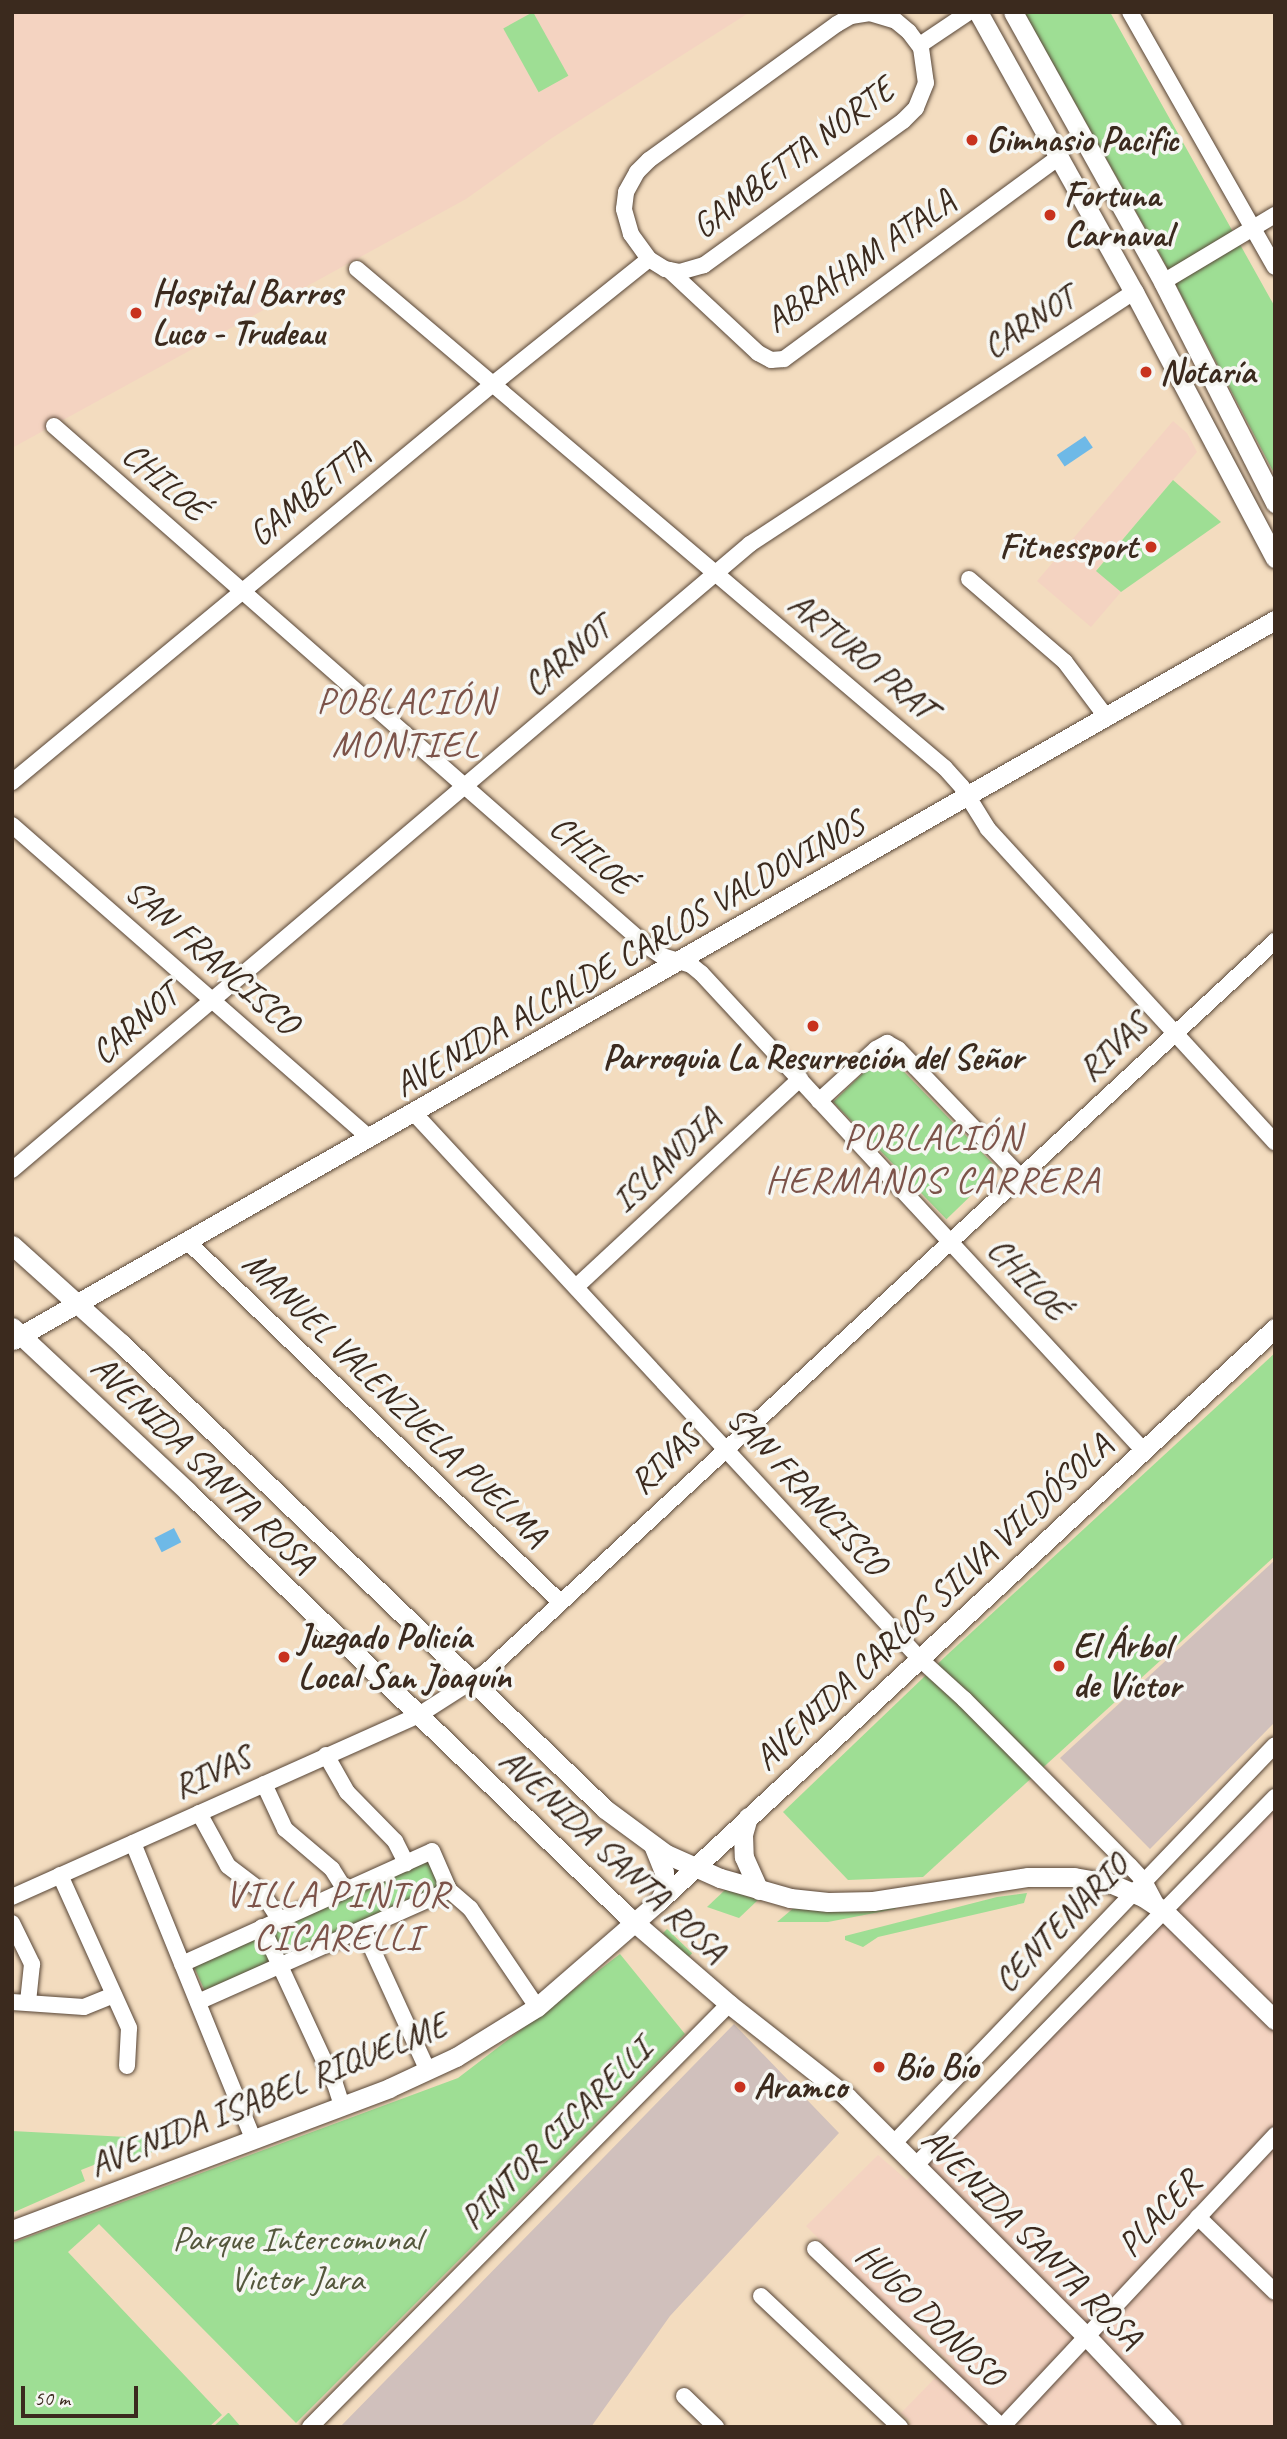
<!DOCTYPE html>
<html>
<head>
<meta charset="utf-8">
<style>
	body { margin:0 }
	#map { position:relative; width:1287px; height:2439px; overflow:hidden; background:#f3dcbf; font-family:Caveat,sans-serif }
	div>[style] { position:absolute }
	.built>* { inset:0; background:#f4d3c1 }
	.industrial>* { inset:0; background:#d0c0bc }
	.green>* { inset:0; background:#9ede94; transform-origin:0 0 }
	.water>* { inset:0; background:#6eb9e7; transform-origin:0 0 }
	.roads { filter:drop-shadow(0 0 2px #574536) drop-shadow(0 0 2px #574536) }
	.minor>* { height:16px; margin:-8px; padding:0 8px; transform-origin:8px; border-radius:8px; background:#fff }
	.major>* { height:19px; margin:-9.5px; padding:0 9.5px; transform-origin:9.5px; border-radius:9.5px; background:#fff }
	.dots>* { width:19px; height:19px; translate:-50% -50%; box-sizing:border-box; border:4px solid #f6f6f2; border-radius:50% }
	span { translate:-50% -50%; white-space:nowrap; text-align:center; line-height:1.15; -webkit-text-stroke:7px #f6f6f2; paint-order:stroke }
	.poi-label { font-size:35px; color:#3b2a1e; font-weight:700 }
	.left { translate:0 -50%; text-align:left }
	.right { translate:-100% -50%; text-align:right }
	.street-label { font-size:35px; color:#3b2a1e }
	.park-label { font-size:35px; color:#54573c }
	.neighbourhood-label { font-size:37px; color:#7c5349; letter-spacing:2px }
	.frame { position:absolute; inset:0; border:14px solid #3b2a1e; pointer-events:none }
	.scale { position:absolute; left:21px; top:2386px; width:117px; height:32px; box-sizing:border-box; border:4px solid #3b2a1e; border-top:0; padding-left:9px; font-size:21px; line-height:24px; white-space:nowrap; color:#3b2a1e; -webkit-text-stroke:5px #f6f6f2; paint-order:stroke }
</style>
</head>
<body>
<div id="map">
	<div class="built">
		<i style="clip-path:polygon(12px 12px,750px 12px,552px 138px,466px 199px,12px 448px)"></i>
		<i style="clip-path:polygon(1173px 421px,1187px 433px,1197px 452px,1096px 570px,1121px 592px,1091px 627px,1037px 581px)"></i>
		<i style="clip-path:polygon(1275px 1806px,1275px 2427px,907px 2427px,911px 2422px,901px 2413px,936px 2377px,941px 2382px,955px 2367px,912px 2326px,909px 2328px,889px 2309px,806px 2226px,878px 2155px,907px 2180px)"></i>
	</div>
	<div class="industrial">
		<i style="clip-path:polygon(1275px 1560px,1275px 1722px,1150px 1849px,1060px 1758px)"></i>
		<i style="clip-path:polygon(734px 2024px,839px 2133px,670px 2316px,591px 2427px,340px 2427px)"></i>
	</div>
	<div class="green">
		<i style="left:533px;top:12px;width:73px;height:34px;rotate:61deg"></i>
		<i style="clip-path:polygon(1024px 12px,1110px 12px,1275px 307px,1275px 475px,1161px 256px)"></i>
		<i style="clip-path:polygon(1173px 480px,1221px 522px,1121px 592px,1096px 571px)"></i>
		<i style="left:885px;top:1052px;width:163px;height:72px;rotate:46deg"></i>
		<i style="clip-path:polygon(1275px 1353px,1275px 1556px,923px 1877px,848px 1880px,783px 1812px,948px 1654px)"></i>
		<i style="left:430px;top:1855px;width:36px;height:261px;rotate:66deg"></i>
		<i style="clip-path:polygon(726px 1889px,758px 1900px,739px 1918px,707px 1907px)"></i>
		<i style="clip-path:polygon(1027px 1893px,1024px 1903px,878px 1937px,863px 1947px,845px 1940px,845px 1936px,997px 1897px)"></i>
		<i style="clip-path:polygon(901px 1903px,895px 1909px,828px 1922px,777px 1922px,796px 1906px)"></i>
		<i style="left:667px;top:1929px;width:35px;height:6px;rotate:44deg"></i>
		<i style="clip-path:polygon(620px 1954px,685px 2034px,296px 2423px,99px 2224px,68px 2252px,222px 2415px,209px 2427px,12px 2427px,12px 2243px,458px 2078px)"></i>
		<i style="clip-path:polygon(12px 2131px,146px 2138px,152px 2152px,128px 2162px,124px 2153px,81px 2170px,85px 2181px,12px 2213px)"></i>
		<i style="clip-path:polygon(229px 2413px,241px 2427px,213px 2427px,228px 2413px)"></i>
	</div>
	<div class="water">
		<i style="left:1085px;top:436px;width:14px;height:34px;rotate:56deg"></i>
		<i style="left:174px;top:1528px;width:16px;height:22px;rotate:63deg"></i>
	</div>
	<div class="roads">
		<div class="minor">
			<i style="left:1130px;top:12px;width:293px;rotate:60.4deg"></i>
			<i style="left:870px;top:13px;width:27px;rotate:17deg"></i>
			<i style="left:896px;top:21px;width:17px;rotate:40deg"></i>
			<i style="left:909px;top:32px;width:20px;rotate:53deg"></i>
			<i style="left:921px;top:48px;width:35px;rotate:82deg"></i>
			<i style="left:926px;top:83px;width:27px;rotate:112deg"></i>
			<i style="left:916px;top:108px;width:18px;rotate:135deg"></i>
			<i style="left:903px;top:121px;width:246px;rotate:144.1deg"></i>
			<i style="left:704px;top:265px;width:25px;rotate:164deg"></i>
			<i style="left:680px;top:272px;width:15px;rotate:-169deg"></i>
			<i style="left:665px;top:269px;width:19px;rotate:-148deg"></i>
			<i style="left:649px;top:259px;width:31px;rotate:-126deg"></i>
			<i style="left:631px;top:234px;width:26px;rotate:-106deg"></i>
			<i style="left:624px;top:209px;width:17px;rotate:-83deg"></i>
			<i style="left:626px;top:192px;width:23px;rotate:-61deg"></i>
			<i style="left:637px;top:172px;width:17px;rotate:-45deg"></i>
			<i style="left:649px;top:160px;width:232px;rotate:-35.9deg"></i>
			<i style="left:837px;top:24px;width:16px;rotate:-30deg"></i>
			<i style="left:851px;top:16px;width:19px;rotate:-9deg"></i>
			<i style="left:920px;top:45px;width:59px;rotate:-34deg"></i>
			<i style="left:357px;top:269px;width:771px;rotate:40.32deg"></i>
			<i style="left:945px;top:768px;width:25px;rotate:48deg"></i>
			<i style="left:962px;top:787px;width:49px;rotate:58.2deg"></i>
			<i style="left:988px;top:829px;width:425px;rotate:47.5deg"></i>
			<i style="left:669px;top:270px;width:122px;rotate:43deg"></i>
			<i style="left:758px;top:353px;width:15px;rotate:28deg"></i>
			<i style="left:771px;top:360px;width:13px;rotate:-4deg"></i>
			<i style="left:784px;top:359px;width:343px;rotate:-36.3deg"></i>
			<i style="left:1163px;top:282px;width:131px;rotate:-30.9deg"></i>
			<i style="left:54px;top:426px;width:789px;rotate:41.25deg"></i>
			<i style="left:647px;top:946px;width:18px;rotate:34deg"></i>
			<i style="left:662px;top:956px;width:30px;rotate:17deg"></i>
			<i style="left:691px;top:965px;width:13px;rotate:39deg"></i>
			<i style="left:701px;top:973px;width:650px;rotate:47.18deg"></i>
			<i style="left:969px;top:579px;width:127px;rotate:40.8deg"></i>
			<i style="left:1065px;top:662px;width:70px;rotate:53.1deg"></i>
			<i style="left:12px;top:782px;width:624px;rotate:-39.61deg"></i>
			<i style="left:493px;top:384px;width:200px;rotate:-38.7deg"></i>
			<i style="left:12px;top:825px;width:476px;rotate:41.2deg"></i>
			<i style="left:819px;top:1101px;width:77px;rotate:-42.4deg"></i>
			<i style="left:876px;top:1049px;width:13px;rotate:-29deg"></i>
			<i style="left:887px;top:1043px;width:13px;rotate:29deg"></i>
			<i style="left:898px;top:1049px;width:176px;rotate:46.2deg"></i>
			<i style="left:414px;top:1113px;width:744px;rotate:47.18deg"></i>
			<i style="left:920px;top:1659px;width:59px;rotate:42.3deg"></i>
			<i style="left:964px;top:1699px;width:235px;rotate:45.2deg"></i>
			<i style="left:1130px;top:1866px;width:21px;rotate:47deg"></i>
			<i style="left:1144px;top:1881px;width:30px;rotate:62deg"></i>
			<i style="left:12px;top:1170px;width:968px;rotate:-40.31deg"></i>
			<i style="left:750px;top:544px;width:459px;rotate:-33.3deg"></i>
			<i style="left:188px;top:1242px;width:516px;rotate:44.06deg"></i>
			<i style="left:576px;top:1287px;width:306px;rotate:-42.9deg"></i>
			<i style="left:326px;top:1755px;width:43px;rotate:60.4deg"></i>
			<i style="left:347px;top:1792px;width:69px;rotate:45.6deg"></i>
			<i style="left:395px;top:1841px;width:25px;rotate:63deg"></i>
			<i style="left:264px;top:1784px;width:50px;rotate:65deg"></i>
			<i style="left:285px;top:1829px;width:62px;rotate:40.4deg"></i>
			<i style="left:332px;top:1869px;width:25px;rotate:58deg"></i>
			<i style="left:199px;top:1813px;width:60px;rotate:61.3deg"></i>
			<i style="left:228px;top:1866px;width:41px;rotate:37.1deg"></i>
			<i style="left:261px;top:1891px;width:35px;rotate:57deg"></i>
			<i style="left:133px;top:1843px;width:319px;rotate:67.9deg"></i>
			<i style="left:60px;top:1875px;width:168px;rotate:65.7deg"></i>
			<i style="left:129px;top:2028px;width:38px;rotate:93deg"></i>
			<i style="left:12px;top:1897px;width:446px;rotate:-24.1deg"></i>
			<i style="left:419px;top:1715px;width:80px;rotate:-32.7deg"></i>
			<i style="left:486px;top:1672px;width:1076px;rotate:-42.81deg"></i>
			<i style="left:12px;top:1923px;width:46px;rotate:64deg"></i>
			<i style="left:32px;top:1964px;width:39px;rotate:96deg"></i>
			<i style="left:262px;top:1927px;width:173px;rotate:65.1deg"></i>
			<i style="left:335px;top:2084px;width:23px;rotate:72deg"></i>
			<i style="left:363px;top:1929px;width:156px;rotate:65.4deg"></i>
			<i style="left:182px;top:1964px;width:274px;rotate:-24.3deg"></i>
			<i style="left:432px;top:1851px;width:43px;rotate:66.4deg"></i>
			<i style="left:449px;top:1890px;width:28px;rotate:41deg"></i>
			<i style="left:470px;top:1908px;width:120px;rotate:55.9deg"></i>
			<i style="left:12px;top:2002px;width:72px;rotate:4deg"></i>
			<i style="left:84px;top:2007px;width:32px;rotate:-22deg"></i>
			<i style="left:198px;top:2002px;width:275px;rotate:-24deg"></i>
			<i style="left:893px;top:2144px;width:552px;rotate:-46.25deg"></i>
			<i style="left:916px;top:2165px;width:514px;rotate:-45.71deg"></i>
			<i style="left:1198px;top:2217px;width:107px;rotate:44.2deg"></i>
			<i style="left:815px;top:2249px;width:258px;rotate:43.6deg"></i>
			<i style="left:761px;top:2296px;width:191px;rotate:43.3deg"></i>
			<i style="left:684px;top:2396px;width:45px;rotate:44.1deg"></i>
			<i style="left:310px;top:2427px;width:595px;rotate:-45.27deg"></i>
			<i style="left:1002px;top:2427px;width:400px;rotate:-46.9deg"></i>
		</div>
		<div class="major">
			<i style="left:978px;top:12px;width:321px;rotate:60.9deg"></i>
			<i style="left:1134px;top:292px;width:301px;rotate:62.1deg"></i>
			<i style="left:1013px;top:12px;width:309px;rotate:60.9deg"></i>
			<i style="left:1163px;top:282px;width:248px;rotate:63.1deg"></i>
			<i style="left:12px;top:1245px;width:147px;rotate:42deg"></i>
			<i style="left:121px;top:1343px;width:672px;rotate:43.91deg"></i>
			<i style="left:605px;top:1809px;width:76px;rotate:36.4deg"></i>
			<i style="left:666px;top:1854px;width:59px;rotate:24deg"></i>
			<i style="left:720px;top:1878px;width:73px;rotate:15.9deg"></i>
			<i style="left:790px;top:1898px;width:38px;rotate:6deg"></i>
			<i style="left:828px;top:1902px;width:45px;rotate:-1.3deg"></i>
			<i style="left:873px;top:1901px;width:157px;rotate:-8.8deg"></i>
			<i style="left:1028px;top:1877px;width:46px"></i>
			<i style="left:1074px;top:1877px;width:39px;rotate:10deg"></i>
			<i style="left:1112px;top:1884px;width:34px;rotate:23deg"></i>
			<i style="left:1143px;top:1897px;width:25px;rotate:34deg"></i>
			<i style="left:1164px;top:1911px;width:156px;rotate:44.5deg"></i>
			<i style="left:12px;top:1327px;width:240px;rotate:43.1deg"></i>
			<i style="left:187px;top:1491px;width:610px;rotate:44deg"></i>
			<i style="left:626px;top:1915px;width:136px;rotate:40.8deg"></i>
			<i style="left:729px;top:2004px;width:150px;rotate:38.2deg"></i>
			<i style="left:847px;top:2097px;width:339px;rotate:45deg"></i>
			<i style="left:1087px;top:2337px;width:124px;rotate:46.6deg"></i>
			<i style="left:13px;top:1340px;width:1453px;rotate:-29.71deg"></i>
			<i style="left:748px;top:1817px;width:18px;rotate:106deg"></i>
			<i style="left:743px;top:1834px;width:23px;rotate:88deg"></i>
			<i style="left:744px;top:1857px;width:36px;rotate:66deg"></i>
			<i style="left:653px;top:1845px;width:29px;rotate:68deg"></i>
			<i style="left:664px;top:1872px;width:19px;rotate:90deg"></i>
			<i style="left:664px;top:1891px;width:11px;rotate:117deg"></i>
			<i style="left:12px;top:2230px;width:403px;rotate:-20.6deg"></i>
			<i style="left:389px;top:2088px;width:74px;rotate:-24.8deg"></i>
			<i style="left:456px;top:2057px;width:95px;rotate:-31.7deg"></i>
			<i style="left:537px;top:2007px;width:160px;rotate:-41deg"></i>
			<i style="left:658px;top:1902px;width:843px;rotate:-42.93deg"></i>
		</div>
	</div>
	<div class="dots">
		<i style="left:972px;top:140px;background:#c8321e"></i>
		<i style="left:1050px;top:215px;background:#c8321e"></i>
		<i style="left:136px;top:313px;background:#c8321e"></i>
		<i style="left:1146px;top:372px;background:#c8321e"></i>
		<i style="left:1151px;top:547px;background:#c8321e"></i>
		<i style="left:813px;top:1026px;background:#c8321e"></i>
		<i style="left:284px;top:1657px;background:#c8321e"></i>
		<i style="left:1059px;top:1666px;background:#c8321e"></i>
		<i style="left:879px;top:2067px;background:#c8321e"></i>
		<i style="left:740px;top:2087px;background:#c8321e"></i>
	</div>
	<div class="poi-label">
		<span class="left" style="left:986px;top:140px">Gimnasio Pacific</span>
		<span class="left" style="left:1064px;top:215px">Fortuna<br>Carnaval</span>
		<span class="left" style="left:152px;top:313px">Hospital Barros<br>Luco - Trudeau</span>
		<span class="left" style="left:1160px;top:372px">Notaría</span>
		<span class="right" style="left:1137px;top:547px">Fitnessport</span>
		<span style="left:813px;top:1058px">Parroquia La Resurreción del Señor</span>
		<span class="left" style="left:298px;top:1657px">Juzgado Policía<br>Local San Joaquín</span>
		<span class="left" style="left:1073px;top:1666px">El Árbol<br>de Víctor</span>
		<span class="left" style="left:895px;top:2067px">Bío Bío</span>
		<span class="left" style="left:754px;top:2087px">Aramco</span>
	</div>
	<div class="street-label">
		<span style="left:793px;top:158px;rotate:-37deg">GAMBETTA NORTE</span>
		<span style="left:860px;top:261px;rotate:-35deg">ABRAHAM ATALA</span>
		<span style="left:1029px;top:322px;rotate:-33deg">CARNOT</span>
		<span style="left:165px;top:482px;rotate:41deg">CHILOÉ</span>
		<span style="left:309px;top:494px;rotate:-39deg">GAMBETTA</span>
		<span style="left:567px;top:656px;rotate:-40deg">CARNOT</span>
		<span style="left:862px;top:656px;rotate:40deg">ARTURO PRAT</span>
		<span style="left:592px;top:855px;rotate:42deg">CHILOÉ</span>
		<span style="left:629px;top:954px;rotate:-30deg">AVENIDA ALCALDE CARLOS VALDOVINOS</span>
		<span style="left:212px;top:957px;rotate:41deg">SAN FRANCISCO</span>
		<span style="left:135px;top:1024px;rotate:-41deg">CARNOT</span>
		<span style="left:1113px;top:1047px;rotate:-43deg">RIVAS</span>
		<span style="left:666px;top:1160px;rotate:-43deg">ISLANDIA</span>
		<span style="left:1028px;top:1279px;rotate:47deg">CHILOÉ</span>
		<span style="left:395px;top:1399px;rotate:44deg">MANUEL VALENZUELA PUELMA</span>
		<span style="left:665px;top:1460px;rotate:-43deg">RIVAS</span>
		<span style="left:203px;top:1464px;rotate:44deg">AVENIDA SANTA ROSA</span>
		<span style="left:807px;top:1491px;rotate:47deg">SAN FRANCISCO</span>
		<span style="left:933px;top:1602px;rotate:-43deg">AVENIDA CARLOS SILVA VILDÓSOLA</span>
		<span style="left:212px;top:1772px;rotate:-24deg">RIVAS</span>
		<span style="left:613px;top:1855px;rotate:43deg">AVENIDA SANTA ROSA</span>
		<span style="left:1061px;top:1923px;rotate:-46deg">CENTENARIO</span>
		<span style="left:268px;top:2095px;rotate:-22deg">AVENIDA ISABEL RIQUELME</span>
		<span style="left:556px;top:2134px;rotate:-45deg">PINTOR CICARELLI</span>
		<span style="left:1159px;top:2214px;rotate:-47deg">PLACER</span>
		<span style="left:1032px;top:2238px;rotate:45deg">AVENIDA SANTA ROSA</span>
		<span style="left:930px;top:2315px;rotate:44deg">HUGO DONOSO</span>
	</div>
	<div class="park-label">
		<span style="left:297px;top:2259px">Parque Intercomunal<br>Victor Jara</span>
	</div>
	<div class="neighbourhood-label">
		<span style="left:406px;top:723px">POBLACIÓN<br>MONTIEL</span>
		<span style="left:933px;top:1159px">POBLACIÓN<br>HERMANOS CARRERA</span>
		<span style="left:338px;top:1916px">VILLA PINTOR<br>CICARELLI</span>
	</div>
	<div class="frame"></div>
	<div class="scale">50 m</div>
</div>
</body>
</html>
